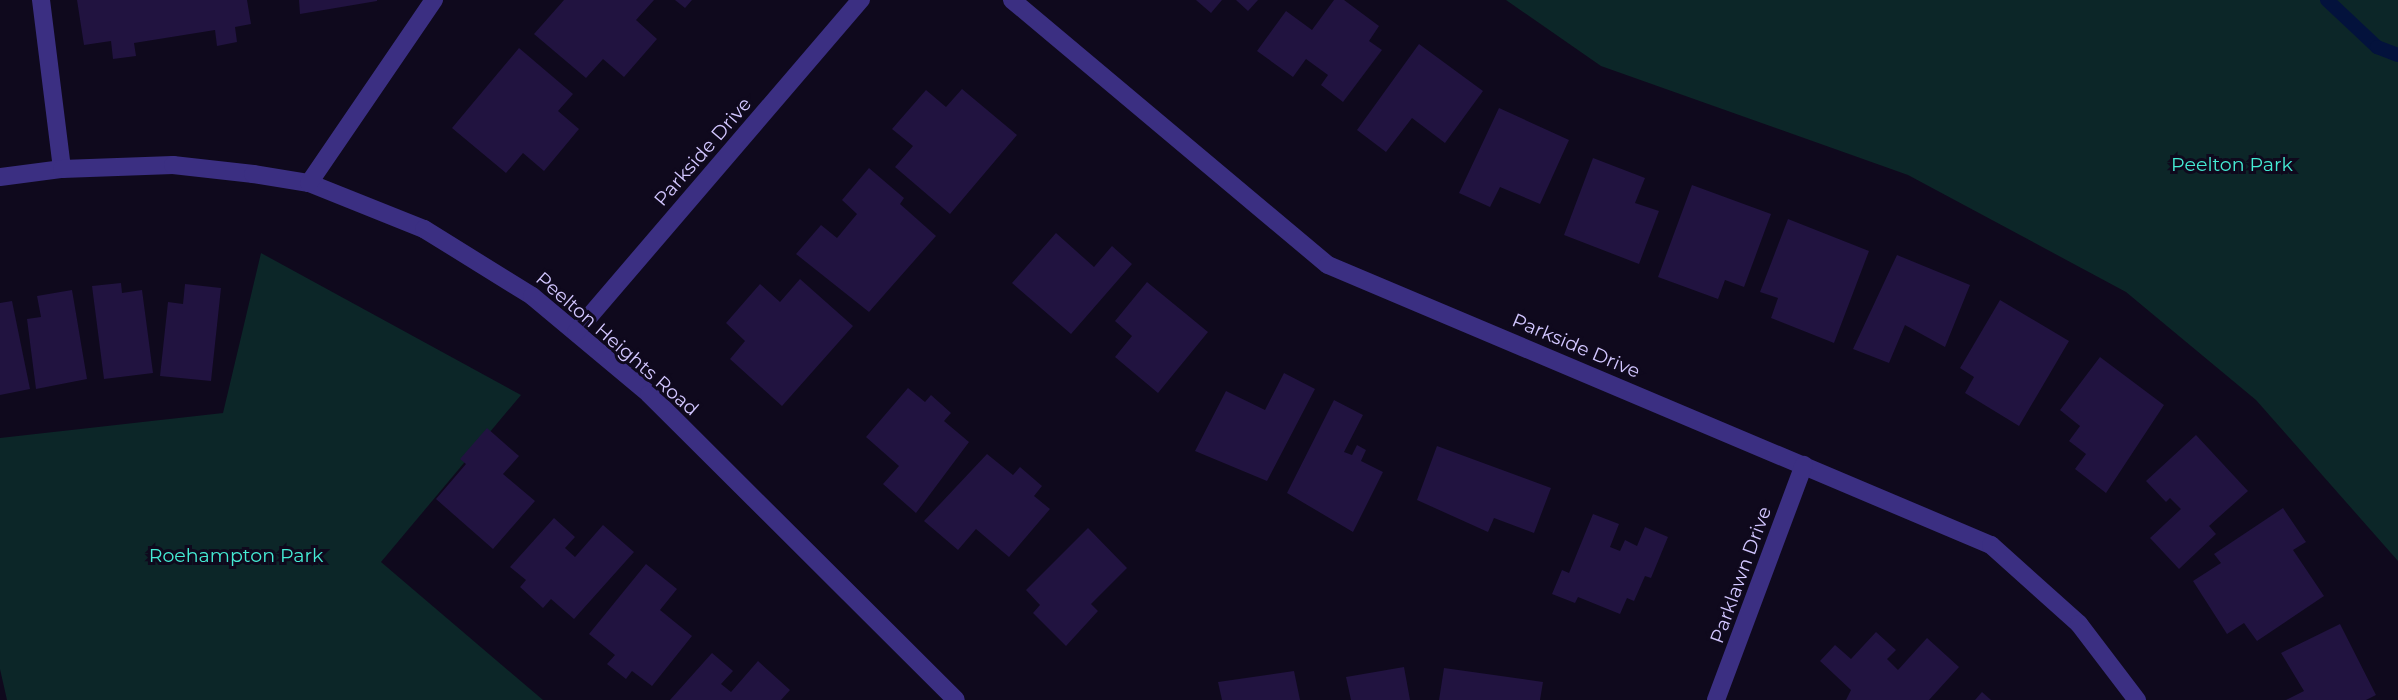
<!DOCTYPE html>
<html>
<head>
<meta charset="utf-8">
<style>
	body { margin:0 }
	#map { position:relative; width:2398px; height:700px; overflow:hidden; background:#0f091d; font-family:Montserrat,sans-serif }
	div>[style] { position:absolute }
	.green>* { inset:0; background:#0c2628 }
	.stream>* { height:14px; margin:-7px; padding:0 7px; transform-origin:7px; border-radius:7px; background:#03123c }
	.building>* { inset:0; background:#211340 }
	.street>* { height:18px; margin:-9px; padding:0 9px; transform-origin:9px; border-radius:9px; background:#3b2f82 }
	span { translate:-50% -50%; white-space:nowrap; text-align:center; line-height:1.15; -webkit-text-stroke:6px #0f091d; paint-order:stroke }
	.street-label { font-size:19px; color:#d2c6ff }
	.park-label { font-size:19px; color:#45ebd4 }
</style>
</head>
<body>
<div id="map">
	<div class="green">
		<i style="clip-path:polygon(1506px 0,2398px 0,2398px 561px,2256px 400px,2126px 292px,1908px 175px,1601px 66px)"></i>
		<i style="clip-path:polygon(261px 253px,521px 395px,381px 562px,543px 700px,7px 700px,0 669px,0 438px,223px 413px)"></i>
	</div>
	<div class="stream">
		<i style="left:2327px;top:0;width:69px;rotate:43.2deg"></i>
		<i style="left:2377px;top:47px;width:22px;rotate:21deg"></i>
	</div>
	<div class="building">
		<i style="clip-path:polygon(77px 0,247px 0,251px 24px,235px 27px,237px 42px,217px 46px,215px 30px,134px 43px,136px 56px,113px 59px,111px 41px,84px 45px)"></i>
		<i style="clip-path:polygon(299px 0,377px 0,377px 1px,300px 14px)"></i>
		<i style="clip-path:polygon(564px 0,654px 0,636px 20px,657px 39px,624px 77px,603px 59px,586px 78px,534px 34px)"></i>
		<i style="clip-path:polygon(675px 0,692px 0,685px 8px)"></i>
		<i style="clip-path:polygon(1196px 0,1222px 0,1211px 13px)"></i>
		<i style="clip-path:polygon(1236px 0,1258px 0,1248px 11px)"></i>
		<i style="clip-path:polygon(1334px 0,1344px 0,1379px 26px,1369px 41px,1382px 50px,1343px 102px,1321px 85px,1328px 75px,1306px 59px,1293px 77px,1257px 51px,1286px 11px,1312px 30px)"></i>
		<i style="clip-path:polygon(1419px 44px,1483px 91px,1445px 143px,1412px 118px,1386px 152px,1357px 130px)"></i>
		<i style="clip-path:polygon(519px 48px,573px 94px,558px 111px,579px 129px,544px 171px,523px 153px,506px 173px,452px 128px)"></i>
		<i style="clip-path:polygon(962px 89px,1017px 135px,950px 214px,895px 167px,913px 146px,892px 129px,926px 90px,946px 107px)"></i>
		<i style="clip-path:polygon(1499px 108px,1569px 140px,1540px 204px,1500px 187px,1490px 207px,1459px 193px)"></i>
		<i style="clip-path:polygon(1593px 158px,1645px 178px,1635px 203px,1659px 211px,1639px 264px,1564px 235px)"></i>
		<i style="clip-path:polygon(869px 168px,904px 198px,900px 204px,936px 236px,869px 312px,796px 254px,821px 225px,837px 238px,857px 214px,842px 200px)"></i>
		<i style="clip-path:polygon(1692px 185px,1771px 214px,1744px 287px,1725px 280px,1718px 299px,1658px 277px)"></i>
		<i style="clip-path:polygon(1788px 219px,1869px 251px,1834px 343px,1771px 318px,1778px 298px,1760px 292px)"></i>
		<i style="clip-path:polygon(1056px 233px,1094px 267px,1112px 246px,1132px 264px,1071px 334px,1012px 283px)"></i>
		<i style="clip-path:polygon(1897px 255px,1970px 285px,1945px 347px,1905px 325px,1889px 363px,1853px 349px)"></i>
		<i style="clip-path:polygon(800px 279px,853px 326px,782px 406px,730px 359px,745px 341px,726px 323px,760px 284px,780px 302px)"></i>
		<i style="clip-path:polygon(1147px 282px,1208px 332px,1158px 393px,1115px 357px,1132px 336px,1115px 321px)"></i>
		<i style="clip-path:polygon(121px 283px,122px 293px,142px 290px,153px 373px,104px 379px,92px 286px)"></i>
		<i style="clip-path:polygon(185px 284px,221px 288px,211px 381px,160px 376px,168px 302px,183px 304px)"></i>
		<i style="clip-path:polygon(72px 290px,87px 379px,36px 389px,27px 319px,41px 317px,37px 296px)"></i>
		<i style="clip-path:polygon(2000px 300px,2069px 341px,2019px 426px,1965px 393px,1974px 377px,1960px 368px)"></i>
		<i style="clip-path:polygon(12px 301px,30px 389px,0 395px,0 303px)"></i>
		<i style="clip-path:polygon(2100px 357px,2164px 405px,2106px 493px,2075px 469px,2086px 454px,2069px 441px,2080px 426px,2060px 410px)"></i>
		<i style="clip-path:polygon(1284px 373px,1315px 389px,1267px 481px,1195px 451px,1226px 391px,1265px 410px)"></i>
		<i style="clip-path:polygon(908px 388px,925px 402px,931px 395px,951px 413px,944px 421px,969px 442px,916px 513px,883px 484px,899px 466px,866px 437px)"></i>
		<i style="clip-path:polygon(1334px 400px,1363px 415px,1344px 452px,1352px 455px,1357px 445px,1366px 450px,1361px 461px,1383px 472px,1353px 532px,1287px 493px)"></i>
		<i style="clip-path:polygon(487px 428px,519px 456px,503px 474px,535px 501px,493px 549px,436px 499px,466px 464px,460px 459px)"></i>
		<i style="clip-path:polygon(2196px 435px,2248px 491px,2209px 526px,2216px 534px,2179px 569px,2150px 538px,2181px 509px,2170px 498px,2166px 502px,2146px 481px)"></i>
		<i style="clip-path:polygon(1437px 446px,1551px 488px,1534px 533px,1494px 518px,1488px 532px,1417px 500px)"></i>
		<i style="clip-path:polygon(987px 454px,1013px 475px,1020px 467px,1042px 486px,1034px 496px,1050px 509px,1009px 557px,976px 529px,958px 550px,924px 521px)"></i>
		<i style="clip-path:polygon(2283px 508px,2306px 542px,2293px 550px,2324px 596px,2257px 641px,2244px 623px,2227px 634px,2193px 581px,2221px 563px,2214px 554px)"></i>
		<i style="clip-path:polygon(1593px 514px,1619px 524px,1610px 547px,1620px 551px,1625px 540px,1637px 546px,1645px 527px,1668px 537px,1651px 578px,1645px 576px,1634px 601px,1627px 598px,1620px 614px,1578px 597px,1575px 603px,1552px 594px,1562px 570px,1569px 573px)"></i>
		<i style="clip-path:polygon(554px 518px,575px 537px,565px 548px,575px 557px,603px 525px,634px 552px,574px 619px,551px 599px,543px 608px,520px 587px,526px 580px,510px 567px)"></i>
		<i style="clip-path:polygon(1088px 528px,1127px 568px,1091px 604px,1098px 611px,1066px 646px,1033px 613px,1040px 605px,1026px 590px)"></i>
		<i style="clip-path:polygon(646px 564px,677px 589px,660px 610px,692px 636px,652px 686px,632px 671px,626px 679px,607px 664px,615px 655px,589px 634px)"></i>
		<i style="clip-path:polygon(2340px 624px,2376px 695px,2366px 700px,2286px 700px,2304px 691px,2281px 653px)"></i>
		<i style="clip-path:polygon(1876px 632px,1896px 650px,1887px 659px,1898px 670px,1927px 638px,1959px 667px,1929px 700px,1846px 700px,1851px 690px,1820px 661px,1835px 645px,1851px 659px)"></i>
		<i style="clip-path:polygon(712px 653px,733px 671px,721px 684px,731px 692px,758px 661px,790px 690px,781px 700px,670px 700px)"></i>
		<i style="clip-path:polygon(1404px 667px,1410px 700px,1351px 700px,1346px 677px)"></i>
		<i style="clip-path:polygon(1444px 668px,1543px 682px,1540px 700px,1439px 700px)"></i>
		<i style="clip-path:polygon(1294px 671px,1300px 700px,1222px 700px,1218px 682px)"></i>
		<i style="clip-path:polygon(1982px 692px,1991px 700px,1975px 700px)"></i>
	</div>
	<div class="street">
		<i style="left:41px;top:0;width:170px;rotate:82.9deg"></i>
		<i style="left:1012px;top:0;width:412px;rotate:40deg"></i>
		<i style="left:1328px;top:265px;width:720px;rotate:22.9deg"></i>
		<i style="left:1991px;top:545px;width:118px;rotate:41.9deg"></i>
		<i style="left:2079px;top:624px;width:96px;rotate:52.7deg"></i>
		<i style="left:0;top:177px;width:63px;rotate:-7.4deg"></i>
		<i style="left:62px;top:169px;width:111px;rotate:-2.1deg"></i>
		<i style="left:173px;top:165px;width:81px;rotate:6.4deg"></i>
		<i style="left:253px;top:174px;width:57px;rotate:9.1deg"></i>
		<i style="left:309px;top:183px;width:124px;rotate:21.8deg"></i>
		<i style="left:424px;top:229px;width:127px;rotate:31.8deg"></i>
		<i style="left:532px;top:296px;width:153px;rotate:39.9deg"></i>
		<i style="left:649px;top:394px;width:433px;rotate:44.9deg"></i>
		<i style="left:309px;top:183px;width:222px;rotate:-55.7deg"></i>
		<i style="left:576px;top:332px;width:438px;rotate:-49.4deg"></i>
		<i style="left:1716px;top:700px;width:251px;rotate:-69.5deg"></i>
	</div>
	<div class="street-label">
		<span style="left:703px;top:152px;rotate:-49deg">Parkside Drive</span>
		<span style="left:617px;top:344px;rotate:41deg">Peelton Heights Road</span>
		<span style="left:1576px;top:346px;rotate:23deg">Parkside Drive</span>
		<span style="left:1741px;top:575px;rotate:-70deg">Parklawn Drive</span>
	</div>
	<div class="park-label">
		<span style="left:2232px;top:165px">Peelton Park</span>
		<span style="left:236px;top:556px">Roehampton Park</span>
	</div>
</div>
</body>
</html>
